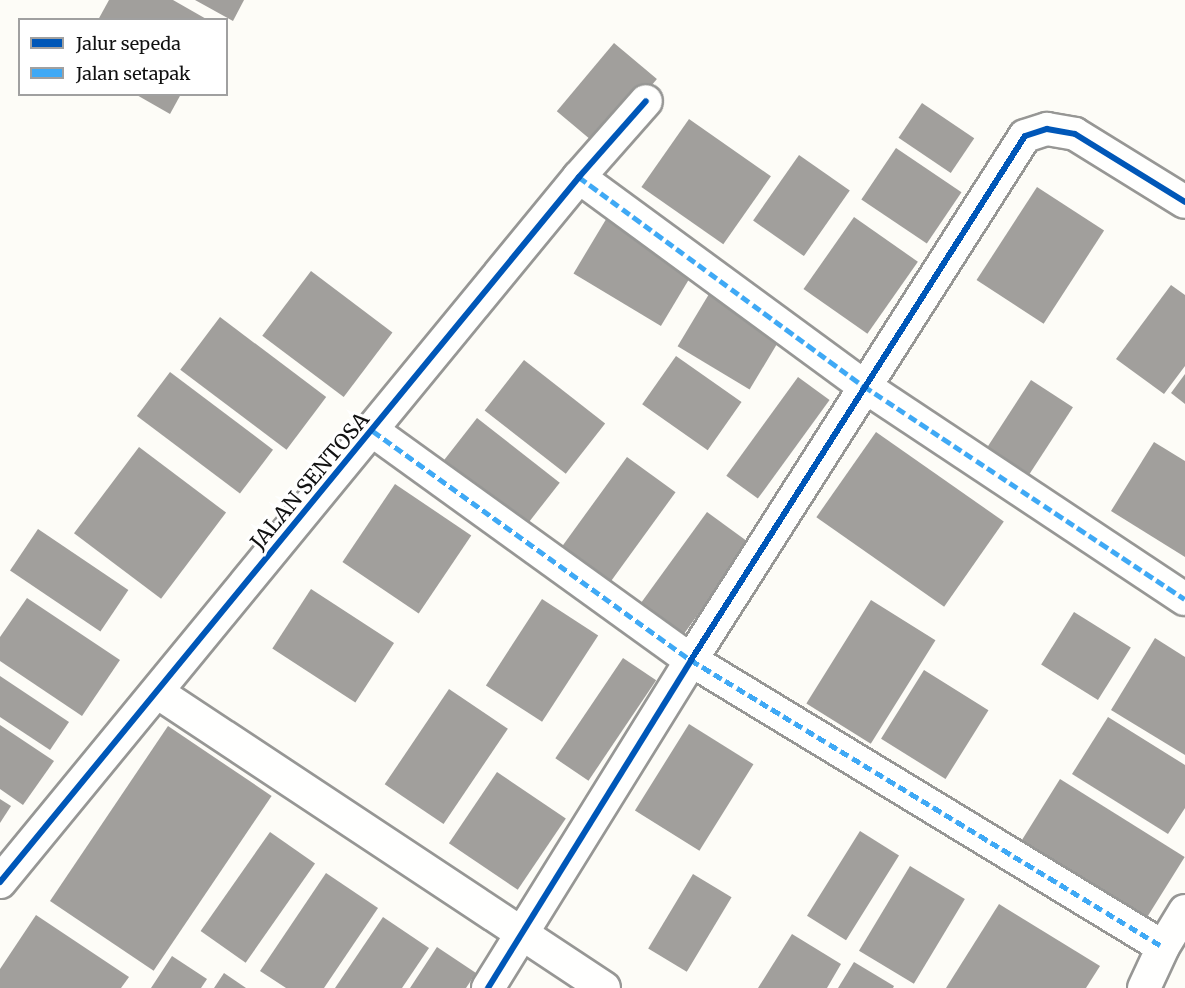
<!DOCTYPE html>
<style>
body{margin:0}
#map{position:relative;width:1185px;height:988px;overflow:hidden;background:#fdfcf7;font-family:Merriweather,serif}
div>[style]{position:absolute}
.building>*{inset:0;background:#a19f9c;transform-origin:0 0}
.roads{filter:drop-shadow(2px 0 #979795) drop-shadow(-2px 0 #979795) drop-shadow(0 2px #979795) drop-shadow(0 -2px #979795)}
.minor>*{height:32px;margin:-16px;padding:0 16px;transform-origin:16px;border-radius:16px;background:#fffffe}
.quiet>*{height:4.5px;margin-top:-2.25px;transform-origin:0;background:repeating-linear-gradient(90deg,#3fa9f5 0 9px,transparent 0 13.5px)}
.cycleway>*{height:6px;margin:-3px;padding:0 3px;transform-origin:3px;border-radius:3px;background:#0057b8}
span{translate:-50% -50%;white-space:nowrap;text-align:center;line-height:1.15;-webkit-text-stroke:6px #fff;paint-order:stroke}
.street-label{font-size:21px;color:#111}
.legend{position:absolute;left:18px;top:18px;width:210px;height:78px;box-sizing:border-box;background:#fff;border:2px solid #a0a0a0;margin:0;padding:8px 10px;list-style:none;font-size:18px;color:#111}
.legend li{display:flex;align-items:center;gap:12px;height:30px}
.legend b{width:30px;border:2px solid #a0a0a0}
</style>
<div id="map">
<div class="building">
<div style="clip-path:polygon(109px 0,173px 0,208px 20px,98px 20px)"></div>
<div style="clip-path:polygon(195px 0,244px 0,233px 21px)"></div>
<div style="left:614px;top:43px;width:56px;height:89px;rotate:40deg"></div>
<div style="clip-path:polygon(135px 94px,181px 94px,170px 114px)"></div>
<div style="left:922px;top:103px;width:63px;height:42px;rotate:34deg"></div>
<div style="left:689px;top:119px;width:100px;height:83px;rotate:35deg"></div>
<div style="left:896px;top:148px;width:79px;height:62px;rotate:34deg"></div>
<div style="left:799px;top:155px;width:62px;height:80px;rotate:35deg"></div>
<div style="left:1037px;top:187px;width:80px;height:111px;rotate:33deg"></div>
<div style="left:608px;top:216px;width:102px;height:67px;rotate:31deg"></div>
<div style="left:854px;top:217px;width:78px;height:88px;rotate:35deg"></div>
<div style="left:311px;top:271px;width:102px;height:81px;rotate:37deg"></div>
<div style="clip-path:polygon(1171px 285px,1185px 295px,1185px 366px,1164px 394px,1116px 359px)"></div>
<div style="left:709px;top:294px;width:84px;height:61px;rotate:31deg"></div>
<div style="left:220px;top:317px;width:133px;height:66px;rotate:37deg"></div>
<div style="left:676px;top:356px;width:80px;height:59px;rotate:35deg"></div>
<div style="left:524px;top:360px;width:103px;height:64px;rotate:38deg"></div>
<div style="left:170px;top:372px;width:129px;height:55px;rotate:37deg"></div>
<div style="clip-path:polygon(1185px 374px,1185px 404px,1171px 393px)"></div>
<div style="left:798px;top:377px;width:39px;height:122px;rotate:36deg"></div>
<div style="left:1031px;top:380px;width:50px;height:80px;rotate:33deg"></div>
<div style="left:477px;top:418px;width:105px;height:60px;rotate:38deg"></div>
<div style="left:876px;top:432px;width:156px;height:104px;rotate:35deg"></div>
<div style="clip-path:polygon(1154px 442px,1185px 461px,1185px 557px,1111px 511px)"></div>
<div style="left:139px;top:447px;width:109px;height:108px;rotate:37deg"></div>
<div style="left:627px;top:457px;width:60px;height:113px;rotate:36deg"></div>
<div style="left:395px;top:484px;width:92px;height:94px;rotate:34deg"></div>
<div style="left:707px;top:512px;width:53px;height:113px;rotate:36deg"></div>
<div style="left:38px;top:529px;width:109px;height:50px;rotate:34deg"></div>
<div style="left:311px;top:589px;width:99px;height:71px;rotate:33deg"></div>
<div style="clip-path:polygon(27px 598px,120px 660px,82px 716px,0 661px,0 637px)"></div>
<div style="left:542px;top:599px;width:67px;height:103px;rotate:33deg"></div>
<div style="left:871px;top:600px;width:76px;height:122px;rotate:32deg"></div>
<div style="left:1074px;top:612px;width:67px;height:62px;rotate:32deg"></div>
<div style="clip-path:polygon(1155px 638px,1185px 657px,1185px 755px,1111px 710px)"></div>
<div style="left:623px;top:658px;width:40px;height:121px;rotate:34deg"></div>
<div style="left:924px;top:670px;width:76px;height:81px;rotate:32deg"></div>
<div style="clip-path:polygon(0 676px,69px 722px,50px 750px,0 717px)"></div>
<div style="left:449px;top:689px;width:71px;height:115px;rotate:34deg"></div>
<div style="clip-path:polygon(1108px 717px,1185px 765px,1185px 808px,1168px 834px,1072px 774px)"></div>
<div style="left:689px;top:724px;width:76px;height:102px;rotate:32deg"></div>
<div style="clip-path:polygon(0 725px,54px 761px,23px 805px,0 789px)"></div>
<div style="left:168px;top:726px;width:125px;height:211px;rotate:34deg"></div>
<div style="left:497px;top:772px;width:83px;height:86px;rotate:34deg"></div>
<div style="left:1060px;top:779px;width:147px;height:84px;rotate:32deg"></div>
<div style="clip-path:polygon(0 799px,11px 806px,0 823px)"></div>
<div style="left:860px;top:831px;width:46px;height:100px;rotate:32deg"></div>
<div style="left:270px;top:832px;width:55px;height:121px;rotate:35deg"></div>
<div style="left:910px;top:866px;width:64px;height:99px;rotate:31deg"></div>
<div style="clip-path:polygon(326px 873px,378px 908px,324px 988px,286px 988px,260px 971px)"></div>
<div style="left:693px;top:874px;width:45px;height:87px;rotate:31deg"></div>
<div style="clip-path:polygon(999px 904px,1100px 966px,1086px 988px,946px 988px)"></div>
<div style="clip-path:polygon(36px 915px,129px 977px,121px 988px,0 988px,0 969px)"></div>
<div style="clip-path:polygon(383px 917px,429px 948px,402px 988px,335px 988px)"></div>
<div style="clip-path:polygon(792px 934px,841px 964px,827px 988px,758px 988px)"></div>
<div style="clip-path:polygon(437px 947px,476px 973px,466px 988px,410px 988px)"></div>
<div style="clip-path:polygon(172px 956px,207px 979px,201px 988px,151px 988px)"></div>
<div style="clip-path:polygon(854px 962px,894px 986px,893px 988px,838px 988px)"></div>
<div style="clip-path:polygon(224px 973px,246px 988px,214px 988px)"></div>
</div>
<div class="roads">
<div class="minor">
<div style="left:579px;top:177px;width:353px;rotate:36.3deg"></div>
<div style="left:864px;top:386px;width:385px;rotate:33.6deg"></div>
<div style="left:373px;top:431px;width:392px;rotate:35.8deg"></div>
<div style="left:691px;top:660px;width:552px;rotate:31.3deg"></div>
<div style="left:157px;top:692px;width:536px;rotate:33.51deg"></div>
<div style="left:0;top:882px;width:912px;rotate:-50.6deg"></div>
<div style="left:579px;top:177px;width:101px;rotate:-48.6deg"></div>
<div style="left:488px;top:988px;width:386px;rotate:-58.2deg"></div>
<div style="left:691px;top:660px;width:621px;rotate:-57.49deg"></div>
<div style="left:1025px;top:136px;width:23px;rotate:-18deg"></div>
<div style="left:1047px;top:129px;width:28px;rotate:10deg"></div>
<div style="left:1075px;top:134px;width:129px;rotate:31.7deg"></div>
<div style="left:1144px;top:988px;width:45px;rotate:-65.1deg"></div>
<div style="left:1163px;top:947px;width:42px;rotate:-58.6deg"></div>
</div>
</div>
<div class="quiet">
<div style="left:579px;top:177px;width:353px;rotate:36.3deg"></div>
<div style="left:864px;top:386px;width:385px;rotate:33.6deg"></div>
<div style="left:373px;top:431px;width:392px;rotate:35.8deg"></div>
<div style="left:691px;top:660px;width:552px;rotate:31.3deg"></div>
</div>
<div class="cycleway">
<div style="left:0;top:882px;width:912px;rotate:-50.6deg"></div>
<div style="left:579px;top:177px;width:101px;rotate:-48.6deg"></div>
<div style="left:488px;top:988px;width:386px;rotate:-58.2deg"></div>
<div style="left:691px;top:660px;width:621px;rotate:-57.49deg"></div>
<div style="left:1025px;top:136px;width:23px;rotate:-18deg"></div>
<div style="left:1047px;top:129px;width:28px;rotate:10deg"></div>
<div style="left:1075px;top:134px;width:129px;rotate:31.7deg"></div>
</div>
<div class="street-label">
<span style="left:310px;top:481px;rotate:-50deg">JALAN SENTOSA</span>
</div>
<ul class="legend">
<li><b style="height:8px;background:#0057b8"></b>Jalur sepeda</li>
<li><b style="height:8px;background:#3fa9f5"></b>Jalan setapak</li>
</ul>
</div>
